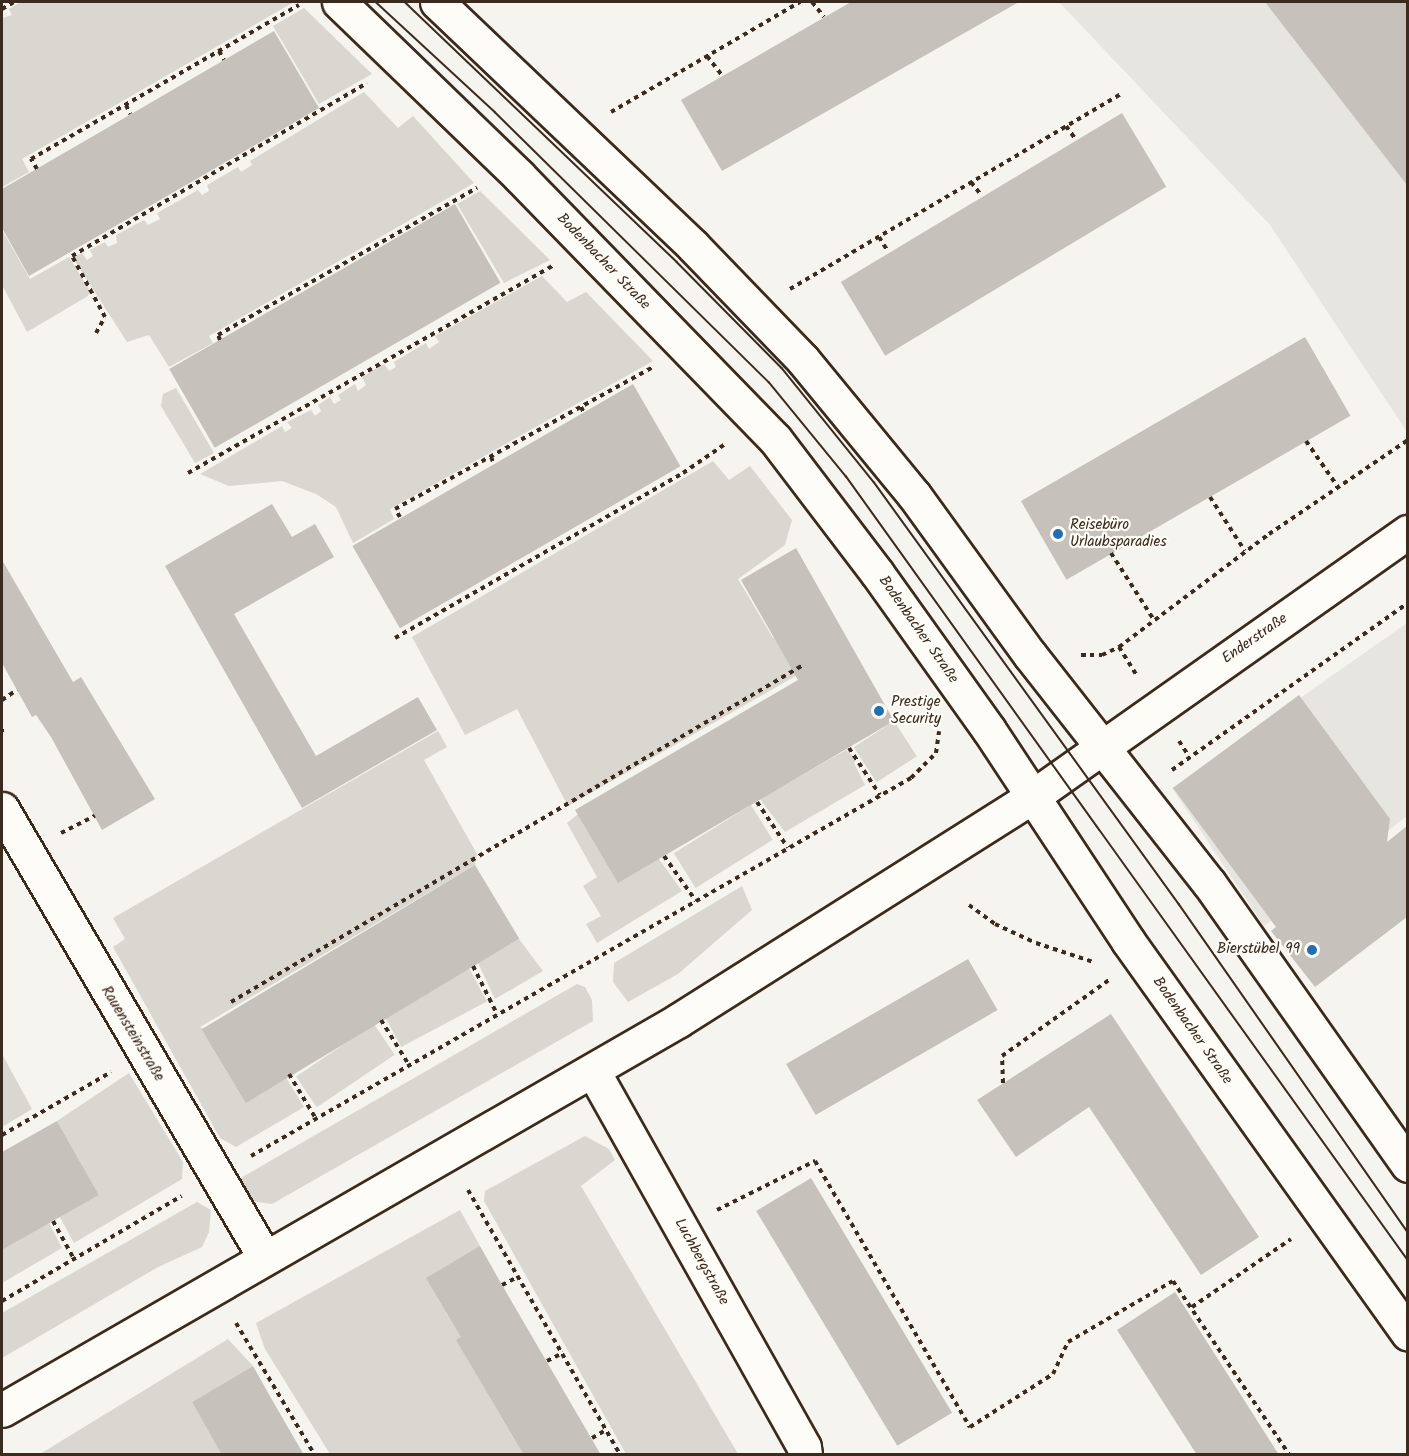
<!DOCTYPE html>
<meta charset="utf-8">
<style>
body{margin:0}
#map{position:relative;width:1409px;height:1456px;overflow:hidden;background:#f5f4ee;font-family:Kalam,sans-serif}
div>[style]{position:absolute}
.built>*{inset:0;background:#e7e5df}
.green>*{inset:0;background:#dad6d0;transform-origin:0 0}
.building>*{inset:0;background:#c7c1bb;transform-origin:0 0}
.path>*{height:4px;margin-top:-2px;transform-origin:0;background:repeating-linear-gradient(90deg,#3b2a1e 0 4.5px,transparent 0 9px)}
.roads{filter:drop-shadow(2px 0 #3b2a1e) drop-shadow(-2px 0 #3b2a1e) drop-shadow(0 2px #3b2a1e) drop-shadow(0 -2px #3b2a1e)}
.street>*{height:33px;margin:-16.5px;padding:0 16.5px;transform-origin:16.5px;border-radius:16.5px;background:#fdfcf7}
.secondary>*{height:33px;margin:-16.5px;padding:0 16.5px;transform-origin:16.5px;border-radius:16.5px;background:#fdfcf7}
.tram>*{height:1.5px;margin:-0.75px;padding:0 0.75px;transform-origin:0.75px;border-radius:0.75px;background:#3b2a1e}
.dots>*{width:16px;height:16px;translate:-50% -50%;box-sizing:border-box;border:3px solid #fdfcf7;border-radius:50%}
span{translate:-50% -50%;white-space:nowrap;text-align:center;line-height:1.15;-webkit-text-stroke:4.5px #fdfcf7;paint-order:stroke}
.street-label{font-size:15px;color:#3b2a1e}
.poi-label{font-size:15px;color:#3b2a1e}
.left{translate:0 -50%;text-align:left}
.right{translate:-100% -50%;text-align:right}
.frame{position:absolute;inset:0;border:3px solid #3b2a1e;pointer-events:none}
</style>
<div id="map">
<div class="built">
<div style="clip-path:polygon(1059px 2px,1407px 2px,1407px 432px,1270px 225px)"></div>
<div style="clip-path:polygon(1407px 623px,1407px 816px,1264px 926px,1172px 788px)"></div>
</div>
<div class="green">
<div style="clip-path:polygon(21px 2px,294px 2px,22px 159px,29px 172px,2px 187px,2px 18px,12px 15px,9px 9px)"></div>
<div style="clip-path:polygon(304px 8px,372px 74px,319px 104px,273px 26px)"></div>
<div style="clip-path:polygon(364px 92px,398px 128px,413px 116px,474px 183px,209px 336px,213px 343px,169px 367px,149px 335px,127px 342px,73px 258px,82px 253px,87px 260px,93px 256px,90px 250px,105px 242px,108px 247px,117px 243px,116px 235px,144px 220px,148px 225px,160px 219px,157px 213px,198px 190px,202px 195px,209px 191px,207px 185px,238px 167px,241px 172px,252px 165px,250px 161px)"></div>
<div style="clip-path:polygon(480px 191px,550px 260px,504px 283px,457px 204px)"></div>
<div style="clip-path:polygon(2px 230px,30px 279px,69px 257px,90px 291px,88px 296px,27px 332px,2px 285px)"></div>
<div style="clip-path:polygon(542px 276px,567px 302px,586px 292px,653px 361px,390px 509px,394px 519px,353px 543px,336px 507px,316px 494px,282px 481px,229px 486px,200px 474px,282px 426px,285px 432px,292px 428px,287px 422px,311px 410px,315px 416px,321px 411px,318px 405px,330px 397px,334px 404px,341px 400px,338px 395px,355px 384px,358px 391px,366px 385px,362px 377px,384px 364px,389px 371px,396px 367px,394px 362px,426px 343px,429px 349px,439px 342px,435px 336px)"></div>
<div style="clip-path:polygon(176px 388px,214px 453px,195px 463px,161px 406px,163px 394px)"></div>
<div style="clip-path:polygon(713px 461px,729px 480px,750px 466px,792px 520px,785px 545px,738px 579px,773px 638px,798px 624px,820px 662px,568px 806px,517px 709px,465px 735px,412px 637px)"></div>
<div style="left:894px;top:721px;width:42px;height:48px;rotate:57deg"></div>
<div style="clip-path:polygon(438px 731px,447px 747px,424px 760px,477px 854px,475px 865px,200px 1027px,285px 1076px,304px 1107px,236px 1147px,220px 1138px,113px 947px,125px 939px,113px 918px)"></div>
<div style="clip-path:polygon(846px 750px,856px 759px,854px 763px,865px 785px,785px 832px,760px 799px)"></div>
<div style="left:751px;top:805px;width:41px;height:91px;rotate:58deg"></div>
<div style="clip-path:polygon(578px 814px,659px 859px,682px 891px,597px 943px,586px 924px,601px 916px,583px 886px,597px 877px,567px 823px)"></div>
<div style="clip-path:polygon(742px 886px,752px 910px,678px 974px,628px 1002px,613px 982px,614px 963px)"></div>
<div style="clip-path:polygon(519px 939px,543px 971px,495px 999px,478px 963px)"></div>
<div style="left:469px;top:968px;width:38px;height:97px;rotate:62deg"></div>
<div style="clip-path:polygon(577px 984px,585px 987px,592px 1000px,593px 1021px,272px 1204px,250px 1201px,232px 1183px)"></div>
<div style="left:374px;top:1024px;width:37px;height:94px;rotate:56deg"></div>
<div style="clip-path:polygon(2px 1054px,32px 1109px,2px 1127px)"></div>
<div style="clip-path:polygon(129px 1073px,183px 1162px,182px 1179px,74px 1243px,60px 1217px,99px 1195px,57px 1121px)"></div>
<div style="clip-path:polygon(585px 1136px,609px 1149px,615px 1160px,581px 1186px,738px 1454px,626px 1454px,484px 1201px,485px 1191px)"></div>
<div style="clip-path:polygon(197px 1202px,211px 1210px,209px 1232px,202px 1247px,158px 1267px,2px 1358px,2px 1313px)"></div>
<div style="clip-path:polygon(460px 1210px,480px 1246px,461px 1337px,528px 1454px,330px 1454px,265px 1349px,256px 1323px)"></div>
<div style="clip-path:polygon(49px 1223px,62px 1248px,2px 1283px,2px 1250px)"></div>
<div style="clip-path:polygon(228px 1339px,253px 1366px,192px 1402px,222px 1454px,40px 1454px)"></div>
</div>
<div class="building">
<div style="clip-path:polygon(851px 2px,1019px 2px,722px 171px,681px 100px)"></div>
<div style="clip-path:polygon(1265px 2px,1407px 2px,1407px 185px)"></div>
<div style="clip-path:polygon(274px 31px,319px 108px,29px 276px,2px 228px,2px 189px)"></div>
<div style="left:1122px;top:113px;width:86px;height:328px;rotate:59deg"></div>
<div style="left:455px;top:204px;width:91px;height:330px;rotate:60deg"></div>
<div style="left:1305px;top:337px;width:91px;height:328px;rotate:60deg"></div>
<div style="left:633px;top:384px;width:95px;height:324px;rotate:60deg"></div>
<div style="clip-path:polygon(272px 504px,292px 537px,315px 524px,334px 557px,234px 614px,316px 756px,418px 697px,437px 730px,302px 808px,165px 566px)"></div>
<div style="clip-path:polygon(796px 548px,894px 721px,618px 883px,575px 810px,798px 680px,741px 580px)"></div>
<div style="clip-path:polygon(2px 560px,73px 682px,81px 677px,155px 799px,102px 830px,51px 737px,36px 715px,32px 717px,2px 663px)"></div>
<div style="clip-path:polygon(1299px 695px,1390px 819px,1387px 842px,1407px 826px,1407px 917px,1315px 987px,1271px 931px,1276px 927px,1173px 788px)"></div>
<div style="left:475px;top:865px;width:86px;height:319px;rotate:59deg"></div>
<div style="left:968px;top:959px;width:59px;height:210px;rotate:60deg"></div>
<div style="clip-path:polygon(1111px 1014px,1259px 1237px,1201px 1275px,1089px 1107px,1016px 1157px,977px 1100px)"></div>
<div style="clip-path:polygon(57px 1121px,99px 1195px,2px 1250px,2px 1152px)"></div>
<div style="left:811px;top:1178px;width:274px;height:64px;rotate:59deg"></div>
<div style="clip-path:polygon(480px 1246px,502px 1285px,601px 1455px,524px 1455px,456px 1340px,461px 1337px,426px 1278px)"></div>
<div style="clip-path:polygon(1175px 1292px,1239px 1392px,1279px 1455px,1197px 1455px,1117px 1330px)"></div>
<div style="clip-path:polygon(253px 1366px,275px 1405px,304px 1455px,222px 1455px,192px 1402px)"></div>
</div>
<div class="path">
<div style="left:812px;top:2px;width:19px;rotate:51deg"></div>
<div style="left:2px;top:9px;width:14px;rotate:-30deg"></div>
<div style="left:219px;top:51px;width:10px;rotate:61deg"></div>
<div style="left:707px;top:56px;width:24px;rotate:52deg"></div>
<div style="left:126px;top:105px;width:10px;rotate:66deg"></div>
<div style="left:611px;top:112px;width:219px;rotate:-30.2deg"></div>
<div style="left:1066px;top:126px;width:17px;rotate:54deg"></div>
<div style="left:37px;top:169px;width:12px;rotate:-121deg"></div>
<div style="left:31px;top:159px;width:309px;rotate:-29.9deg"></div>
<div style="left:971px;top:182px;width:16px;rotate:52deg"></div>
<div style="left:879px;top:237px;width:15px;rotate:58deg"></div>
<div style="left:790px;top:289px;width:386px;rotate:-30.5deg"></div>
<div style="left:96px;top:333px;width:18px;rotate:-61deg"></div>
<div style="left:105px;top:317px;width:69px;rotate:-118.4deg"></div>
<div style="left:72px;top:256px;width:342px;rotate:-30.4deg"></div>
<div style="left:220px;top:340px;width:5px;rotate:-112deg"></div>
<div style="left:218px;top:335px;width:298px;rotate:-29.6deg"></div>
<div style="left:581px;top:407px;width:7px;rotate:63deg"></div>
<div style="left:1306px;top:441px;width:56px;rotate:55.2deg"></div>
<div style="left:491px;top:457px;width:8px;rotate:67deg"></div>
<div style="left:188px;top:473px;width:419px;rotate:-29.6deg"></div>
<div style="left:1210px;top:497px;width:64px;rotate:57.1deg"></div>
<div style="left:400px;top:517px;width:9px;rotate:-122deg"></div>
<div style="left:395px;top:509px;width:293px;rotate:-28.8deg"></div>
<div style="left:1111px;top:553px;width:80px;rotate:57.3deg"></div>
<div style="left:395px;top:638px;width:332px;rotate:-29.8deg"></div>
<div style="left:683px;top:473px;width:51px;rotate:-34.6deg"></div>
<div style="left:1119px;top:647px;width:32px;rotate:58deg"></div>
<div style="left:1081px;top:655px;width:21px"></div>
<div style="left:1102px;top:655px;width:19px;rotate:-25deg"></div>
<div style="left:1119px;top:647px;width:188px;rotate:-37deg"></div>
<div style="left:1269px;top:534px;width:168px;rotate:-34.1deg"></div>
<div style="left:2px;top:700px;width:18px;rotate:-34deg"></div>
<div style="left:2px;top:729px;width:3px;rotate:90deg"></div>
<div style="left:1179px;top:741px;width:17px;rotate:57deg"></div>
<div style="left:849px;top:748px;width:56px;rotate:56.6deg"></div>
<div style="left:1172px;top:770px;width:289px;rotate:-35.3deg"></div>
<div style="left:757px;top:802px;width:55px;rotate:56deg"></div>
<div style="left:61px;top:833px;width:38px;rotate:-27deg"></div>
<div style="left:664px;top:856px;width:55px;rotate:54.6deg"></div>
<div style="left:969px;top:905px;width:32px;rotate:36deg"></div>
<div style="left:995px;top:924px;width:45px;rotate:24.9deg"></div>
<div style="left:1036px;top:943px;width:60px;rotate:18.4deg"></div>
<div style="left:473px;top:966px;width:54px;rotate:63.4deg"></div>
<div style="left:231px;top:1002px;width:664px;rotate:-30.5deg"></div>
<div style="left:381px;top:1020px;width:53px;rotate:58.1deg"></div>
<div style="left:289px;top:1074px;width:52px;rotate:59deg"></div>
<div style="left:1003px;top:1083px;width:27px;rotate:-92deg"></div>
<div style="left:1002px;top:1056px;width:131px;rotate:-35.4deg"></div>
<div style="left:2px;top:1135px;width:126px;rotate:-30deg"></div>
<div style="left:251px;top:1156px;width:761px;rotate:-29.8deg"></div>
<div style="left:911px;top:778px;width:35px;rotate:-45deg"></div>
<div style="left:936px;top:753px;width:22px;rotate:-82deg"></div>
<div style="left:468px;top:1190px;width:305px;rotate:60.1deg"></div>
<div style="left:717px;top:1210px;width:110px;rotate:-26.6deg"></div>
<div style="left:815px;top:1161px;width:308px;rotate:59.8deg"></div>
<div style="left:970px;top:1427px;width:98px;rotate:-32.6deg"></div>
<div style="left:1053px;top:1374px;width:35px;rotate:-65deg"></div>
<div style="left:1068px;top:1342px;width:121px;rotate:-30.2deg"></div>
<div style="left:1173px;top:1281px;width:208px;rotate:56.2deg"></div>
<div style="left:53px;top:1221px;width:43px;rotate:61.1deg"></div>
<div style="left:502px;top:1285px;width:18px;rotate:-27deg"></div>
<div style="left:2px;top:1301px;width:208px;rotate:-30.3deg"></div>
<div style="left:1192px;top:1307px;width:120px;rotate:-34.5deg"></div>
<div style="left:236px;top:1323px;width:152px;rotate:59.2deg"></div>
<div style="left:547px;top:1361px;width:18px;rotate:-27deg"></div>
<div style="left:592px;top:1438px;width:16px;rotate:-30deg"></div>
</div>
<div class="roads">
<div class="street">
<div style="left:2px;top:809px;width:520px;rotate:59.64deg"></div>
<div style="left:593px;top:1071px;width:431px;rotate:60.7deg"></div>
<div style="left:804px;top:1447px;width:7px;rotate:82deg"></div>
</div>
<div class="secondary">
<div style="left:339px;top:2px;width:250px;rotate:44deg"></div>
<div style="left:519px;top:176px;width:367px;rotate:45.8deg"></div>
<div style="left:775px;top:439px;width:168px;rotate:52.7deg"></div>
<div style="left:877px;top:573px;width:193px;rotate:54.5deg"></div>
<div style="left:989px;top:730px;width:253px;rotate:56.6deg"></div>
<div style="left:1128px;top:941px;width:482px;rotate:54.5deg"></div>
<div style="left:437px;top:2px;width:354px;rotate:43.6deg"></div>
<div style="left:693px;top:246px;width:158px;rotate:46deg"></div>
<div style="left:803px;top:360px;width:175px;rotate:50.6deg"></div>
<div style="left:914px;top:495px;width:198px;rotate:54.1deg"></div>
<div style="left:1030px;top:655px;width:290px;rotate:51.9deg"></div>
<div style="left:1209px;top:883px;width:345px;rotate:54.8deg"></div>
<div style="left:2px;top:1410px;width:781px;rotate:-29.94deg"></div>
<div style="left:679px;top:1020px;width:418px;rotate:-32.3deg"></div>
<div style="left:1032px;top:797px;width:460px;rotate:-35.2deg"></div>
</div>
</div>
<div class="tram">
<div style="left:376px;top:2px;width:162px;rotate:42.7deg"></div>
<div style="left:495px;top:112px;width:385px;rotate:44.6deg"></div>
<div style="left:769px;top:382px;width:122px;rotate:50.7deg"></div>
<div style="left:846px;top:476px;width:965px;rotate:54.37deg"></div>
<div style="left:405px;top:2px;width:376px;rotate:43.7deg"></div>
<div style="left:677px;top:262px;width:149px;rotate:45.3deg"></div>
<div style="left:782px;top:368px;width:146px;rotate:51.1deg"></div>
<div style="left:874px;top:482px;width:521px;rotate:54.14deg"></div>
<div style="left:1179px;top:904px;width:400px;rotate:55.1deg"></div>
</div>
<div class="dots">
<div style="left:1058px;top:534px;background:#1f6fb2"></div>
<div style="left:879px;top:711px;background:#1f6fb2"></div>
<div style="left:1312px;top:950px;background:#1f6fb2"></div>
</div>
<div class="street-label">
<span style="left:603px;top:262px;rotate:46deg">Bodenbacher Straße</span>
<span style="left:918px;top:630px;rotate:55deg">Bodenbacher Straße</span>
<span style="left:1255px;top:639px;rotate:-35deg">Enderstraße</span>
<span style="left:1192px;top:1031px;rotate:55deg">Bodenbacher Straße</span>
<span style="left:132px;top:1034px;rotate:59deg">Rauensteinstraße</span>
<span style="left:701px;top:1262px;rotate:61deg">Luchbergstraße</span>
</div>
<div class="poi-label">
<span class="left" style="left:1070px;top:534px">Reisebüro<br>Urlaubsparadies</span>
<span class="left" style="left:891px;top:711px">Prestige<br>Security</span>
<span class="right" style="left:1300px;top:950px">Bierstübel 99</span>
</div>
<div class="frame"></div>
</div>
